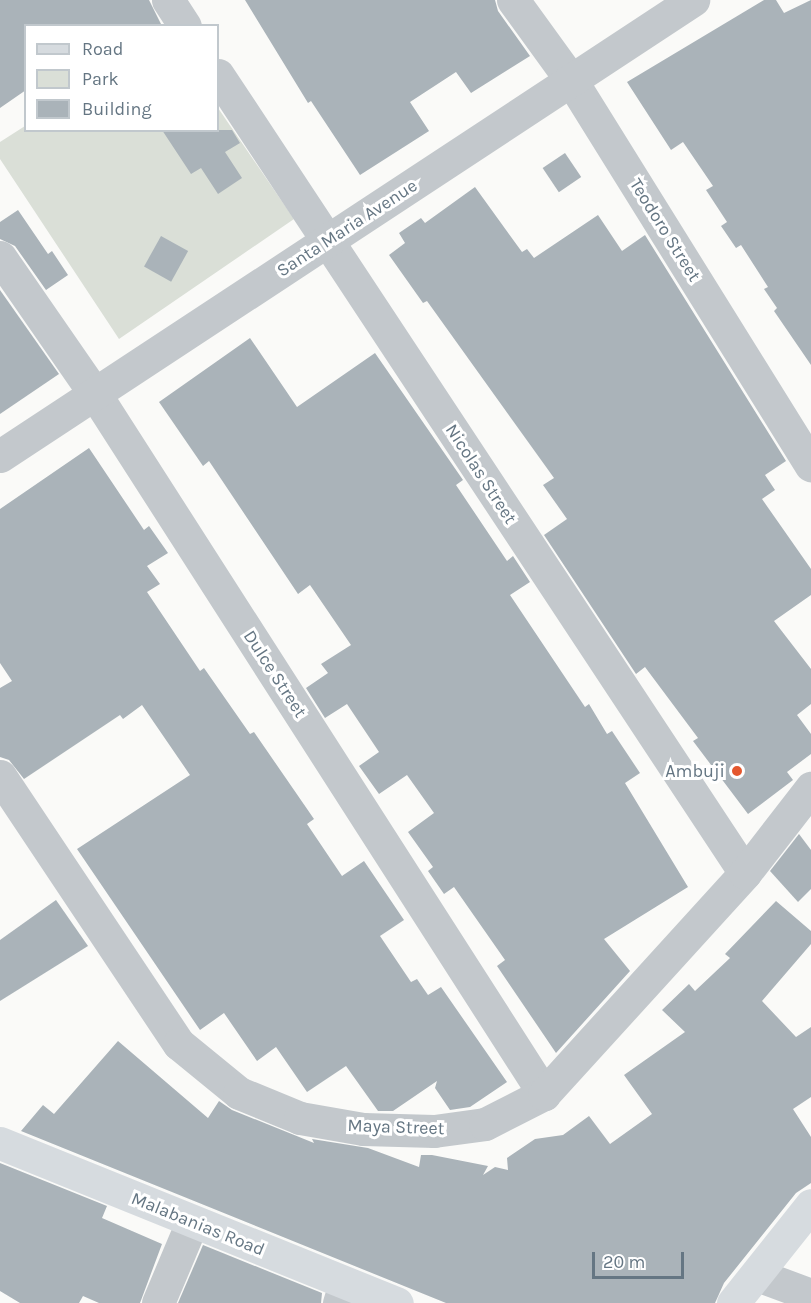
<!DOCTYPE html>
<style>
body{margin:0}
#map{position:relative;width:811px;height:1303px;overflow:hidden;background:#fafaf8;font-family:Karla,sans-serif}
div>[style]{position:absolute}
.green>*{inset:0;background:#dadfd7}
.building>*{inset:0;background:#aab3b9;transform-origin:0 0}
.minor>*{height:33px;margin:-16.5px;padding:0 16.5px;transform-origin:16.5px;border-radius:16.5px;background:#c3c8cc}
.secondary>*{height:33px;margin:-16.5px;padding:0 16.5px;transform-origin:16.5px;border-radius:16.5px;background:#d6dbdf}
.dots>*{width:16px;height:16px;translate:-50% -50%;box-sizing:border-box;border:3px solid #fff;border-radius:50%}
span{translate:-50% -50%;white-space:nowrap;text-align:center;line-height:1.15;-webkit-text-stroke:6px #fff;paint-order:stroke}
.street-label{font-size:18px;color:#657683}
.poi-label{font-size:18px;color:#657683}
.right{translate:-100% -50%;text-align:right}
.legend{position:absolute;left:24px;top:24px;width:195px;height:108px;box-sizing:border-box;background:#fff;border:2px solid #c1c8cd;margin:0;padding:8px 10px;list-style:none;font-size:18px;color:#657683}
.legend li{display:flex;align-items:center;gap:12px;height:30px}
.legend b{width:30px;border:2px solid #c1c8cd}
.scale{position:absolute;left:592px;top:1252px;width:92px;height:27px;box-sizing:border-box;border:3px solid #657683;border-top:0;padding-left:8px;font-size:18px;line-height:21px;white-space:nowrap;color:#657683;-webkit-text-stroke:4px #fff;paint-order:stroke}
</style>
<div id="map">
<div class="green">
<div style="clip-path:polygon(218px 108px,294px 219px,119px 339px,0 159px,0 142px,25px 126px,26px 130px,218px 130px)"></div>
</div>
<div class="building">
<div style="clip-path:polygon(0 0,149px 0,162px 26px,26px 26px,26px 90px,0 108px)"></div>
<div style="clip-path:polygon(245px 0,495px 0,498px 11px,530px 56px,471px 93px,456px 72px,410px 102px,429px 131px,360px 175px,311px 101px,308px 103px)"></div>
<div style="clip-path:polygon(764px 0,776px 0,784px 13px,811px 0,811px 365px,774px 311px,777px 308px,764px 289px,768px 287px,741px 245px,736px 248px,721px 226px,727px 222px,706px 190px,713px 186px,683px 142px,671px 150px,627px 82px)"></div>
<div style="clip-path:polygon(162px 130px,232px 130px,240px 143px,225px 152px,242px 178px,218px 194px,201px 168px,191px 174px)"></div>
<div style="left:565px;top:153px;width:29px;height:27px;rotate:56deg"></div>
<div style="clip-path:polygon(475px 187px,522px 252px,527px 249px,534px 258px,598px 215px,622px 251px,645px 235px,786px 461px,765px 475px,775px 490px,762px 499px,811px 569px,811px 595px,774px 621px,811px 669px,811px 704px,797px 715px,811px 734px,811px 754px,787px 772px,793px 780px,748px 814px,693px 741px,698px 738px,645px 667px,636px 674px,544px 535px,567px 519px,543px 485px,554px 478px,427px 301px,423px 303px,389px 255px,405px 243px,399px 233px,421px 218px,425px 223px)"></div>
<div style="clip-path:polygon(18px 210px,48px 254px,52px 251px,68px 275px,46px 290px,15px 246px,0 239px,0 222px)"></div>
<div style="left:161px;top:236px;width:31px;height:35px;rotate:29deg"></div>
<div style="clip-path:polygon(0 290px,59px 374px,0 414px)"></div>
<div style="clip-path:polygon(250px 338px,297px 407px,375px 353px,463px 480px,456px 485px,507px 561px,513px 556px,530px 582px,510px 595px,585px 707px,589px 704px,607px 734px,612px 731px,640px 773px,625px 783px,688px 887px,604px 939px,630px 971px,556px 1053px,497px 966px,505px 960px,454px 887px,444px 894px,428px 871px,433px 867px,408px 832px,434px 813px,407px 775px,379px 794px,359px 766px,379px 752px,347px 704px,325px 718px,306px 688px,328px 673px,321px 664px,351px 645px,310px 585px,298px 594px,209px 461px,203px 466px,159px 402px)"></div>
<div style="clip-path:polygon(89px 448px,144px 530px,149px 526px,168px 553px,147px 566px,160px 584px,147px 592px,200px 671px,204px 668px,250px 734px,254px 732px,314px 819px,307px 824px,342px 876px,364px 861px,404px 920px,380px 936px,411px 982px,417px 979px,428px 995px,441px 987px,507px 1082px,470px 1107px,450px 1110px,435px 1088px,437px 1081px,393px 1111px,378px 1111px,346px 1066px,307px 1092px,276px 1047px,257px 1061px,224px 1013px,200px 1030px,77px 849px,190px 775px,142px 705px,123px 719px,120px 715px,24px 779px,9px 760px,0 757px,0 688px,12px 681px,0 663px,0 509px)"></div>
<div style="clip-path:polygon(799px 834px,811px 850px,811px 889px,798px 902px,770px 871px)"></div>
<div style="clip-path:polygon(56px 900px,88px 946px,0 1001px,0 940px)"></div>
<div style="clip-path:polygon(776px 901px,811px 931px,811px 944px,762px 1001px,796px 1037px,811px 1027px,811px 1097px,793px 1109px,811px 1137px,811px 1183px,796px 1193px,724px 1283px,715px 1303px,446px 1303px,21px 1131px,43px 1105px,54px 1114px,118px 1041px,208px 1118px,219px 1101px,232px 1110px,314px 1143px,312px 1139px,368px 1148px,419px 1167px,421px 1155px,432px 1155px,488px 1166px,483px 1175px,495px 1167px,508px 1170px,507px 1158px,535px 1139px,563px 1135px,589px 1116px,610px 1144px,652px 1114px,624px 1075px,685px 1032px,662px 1010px,689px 984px,695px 991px,730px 958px,725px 954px)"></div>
<div style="clip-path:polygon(0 1163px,107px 1206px,102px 1218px,162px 1244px,140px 1303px,99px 1303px,83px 1296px,79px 1303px,20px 1303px,0 1291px)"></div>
<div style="clip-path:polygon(203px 1245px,322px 1293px,321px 1303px,178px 1303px)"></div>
</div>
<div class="minor">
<div style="left:168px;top:0;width:31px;rotate:57deg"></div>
<div style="left:513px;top:0;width:99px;rotate:54.1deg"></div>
<div style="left:571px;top:80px;width:454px;rotate:58.1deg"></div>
<div style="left:218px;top:75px;width:956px;rotate:56.56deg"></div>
<div style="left:0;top:257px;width:167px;rotate:55.3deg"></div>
<div style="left:95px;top:394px;width:832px;rotate:57.32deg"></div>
<div style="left:0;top:456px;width:830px;rotate:-33.35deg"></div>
<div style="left:0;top:776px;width:322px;rotate:56.3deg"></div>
<div style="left:179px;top:1044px;width:77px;rotate:39.2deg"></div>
<div style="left:239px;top:1093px;width:66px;rotate:22.3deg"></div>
<div style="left:300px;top:1118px;width:64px;rotate:9.9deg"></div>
<div style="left:363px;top:1129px;width:71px;rotate:1.6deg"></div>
<div style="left:434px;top:1131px;width:51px;rotate:-7.8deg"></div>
<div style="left:485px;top:1124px;width:66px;rotate:-27deg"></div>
<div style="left:544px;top:1094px;width:299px;rotate:-47.7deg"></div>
<div style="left:745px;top:873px;width:108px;rotate:-52.2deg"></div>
<div style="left:757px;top:1275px;width:58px;rotate:20.3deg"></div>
<div style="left:158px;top:1303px;width:88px;rotate:-67.2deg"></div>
<div style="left:339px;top:1303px;width:21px;rotate:-73deg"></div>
</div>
<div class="secondary">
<div style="left:0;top:1143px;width:428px;rotate:22deg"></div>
<div style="left:733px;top:1303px;width:125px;rotate:-51.5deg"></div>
</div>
<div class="dots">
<div style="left:737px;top:771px;background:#e4572e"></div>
</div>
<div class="street-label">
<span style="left:347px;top:228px;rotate:-33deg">Santa Maria Avenue</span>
<span style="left:665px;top:230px;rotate:58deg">Teodoro Street</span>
<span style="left:481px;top:474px;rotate:57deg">Nicolas Street</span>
<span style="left:275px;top:674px;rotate:57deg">Dulce Street</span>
<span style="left:396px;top:1127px;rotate:2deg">Maya Street</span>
<span style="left:198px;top:1224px;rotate:22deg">Malabanias Road</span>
</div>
<div class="poi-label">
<span class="right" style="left:725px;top:771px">Ambuji</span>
</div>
<ul class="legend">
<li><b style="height:8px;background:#d6dbdf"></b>Road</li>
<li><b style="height:16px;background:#dadfd7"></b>Park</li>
<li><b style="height:16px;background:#aab3b9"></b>Building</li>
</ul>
<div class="scale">20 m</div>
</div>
